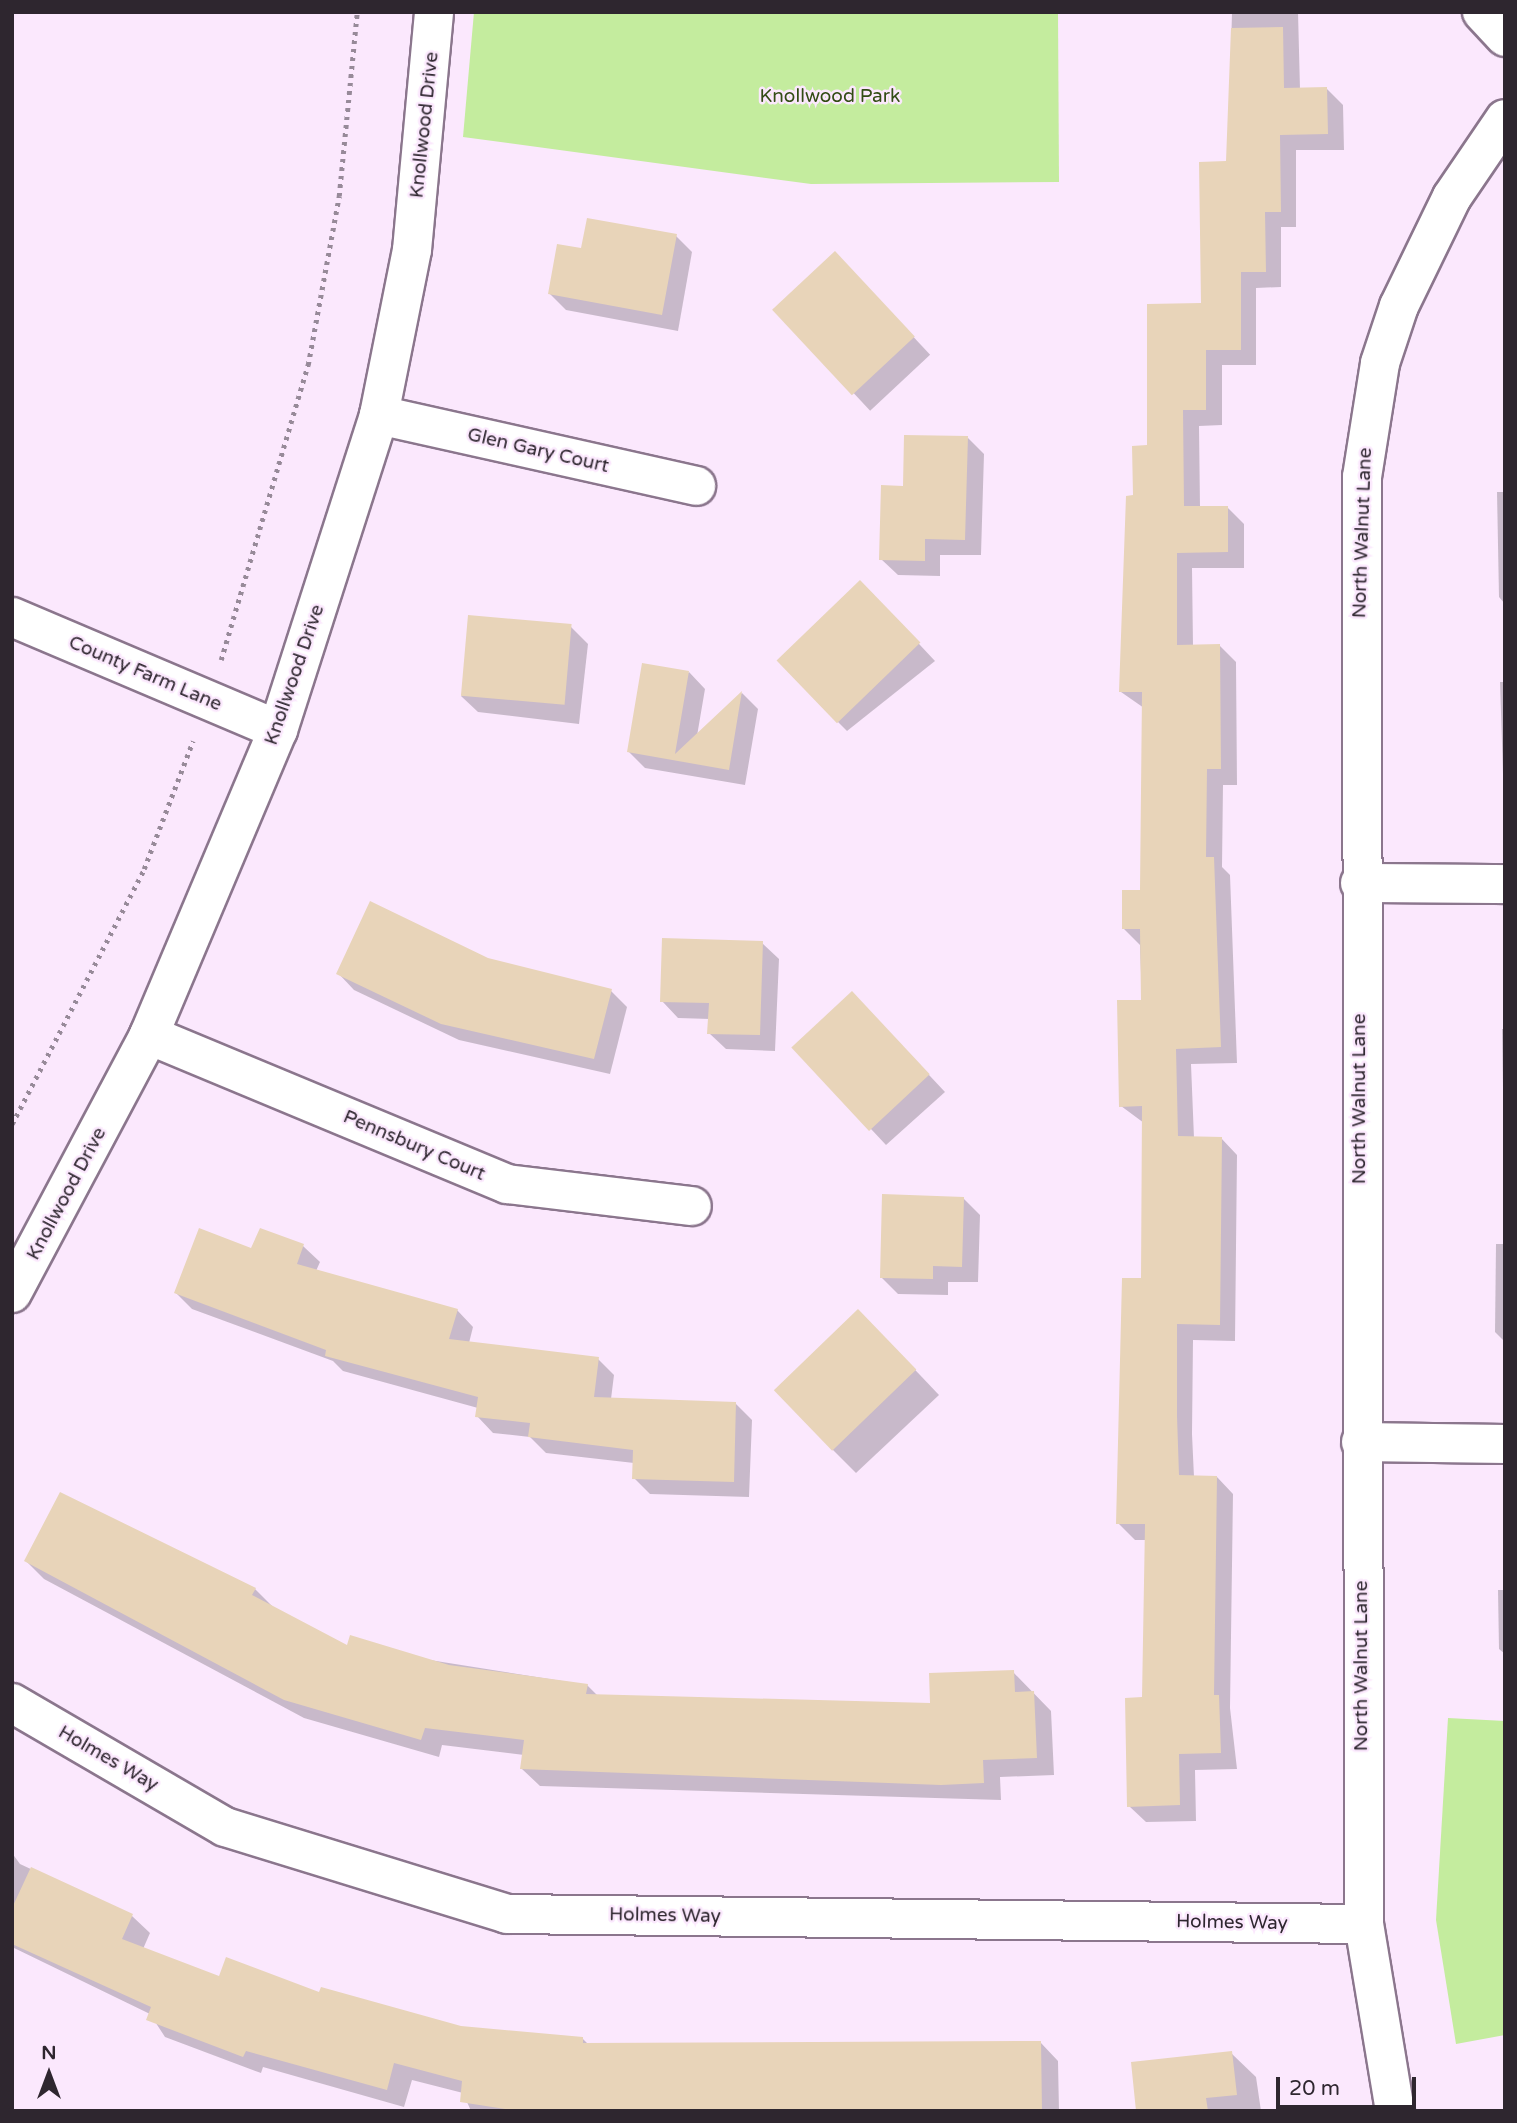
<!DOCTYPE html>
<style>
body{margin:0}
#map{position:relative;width:1517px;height:2123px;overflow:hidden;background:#fbe8fd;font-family:"Varela Round",sans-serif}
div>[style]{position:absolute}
.green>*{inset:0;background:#c4ec9e}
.shadow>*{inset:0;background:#0003;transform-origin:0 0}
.building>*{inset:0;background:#e8d4b9;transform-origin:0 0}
.path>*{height:4.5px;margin-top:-2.25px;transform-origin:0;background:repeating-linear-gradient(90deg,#978a99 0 3.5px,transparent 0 8.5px)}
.roads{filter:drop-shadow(2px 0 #8b768d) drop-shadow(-2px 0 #8b768d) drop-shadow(0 2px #8b768d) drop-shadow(0 -2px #8b768d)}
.minor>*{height:38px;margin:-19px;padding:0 19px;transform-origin:19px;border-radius:19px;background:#fff}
span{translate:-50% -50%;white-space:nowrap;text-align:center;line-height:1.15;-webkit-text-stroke:5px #fbe8fd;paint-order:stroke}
.park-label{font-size:19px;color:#324c14}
.street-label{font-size:19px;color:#2e262f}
.frame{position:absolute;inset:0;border:14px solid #2e262f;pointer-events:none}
.north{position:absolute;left:14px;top:2039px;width:70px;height:70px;-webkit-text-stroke:5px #fbe8fd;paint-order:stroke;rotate:0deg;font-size:19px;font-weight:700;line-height:28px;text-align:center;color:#2e262f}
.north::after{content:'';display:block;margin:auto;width:24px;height:32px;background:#2e262f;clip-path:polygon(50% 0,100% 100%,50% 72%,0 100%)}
.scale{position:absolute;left:1276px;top:2077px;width:140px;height:32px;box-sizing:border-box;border:4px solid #2e262f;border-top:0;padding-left:9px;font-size:21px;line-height:24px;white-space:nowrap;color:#2e262f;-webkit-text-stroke:5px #fbe8fd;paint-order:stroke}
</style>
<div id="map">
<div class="green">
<div style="clip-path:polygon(474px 12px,1058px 12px,1059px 182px,811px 184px,463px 137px)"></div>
<div style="clip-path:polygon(1448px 1718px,1505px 1721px,1505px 2035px,1456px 2044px,1436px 1920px)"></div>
</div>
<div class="shadow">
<div style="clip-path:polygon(1232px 12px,1298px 12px,1300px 89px,1327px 89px,1343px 105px,1344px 150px,1296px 150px,1296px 227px,1281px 227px,1281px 287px,1256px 288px,1256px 365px,1222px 365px,1222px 425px,1199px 426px,1200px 507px,1227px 507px,1244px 524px,1244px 568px,1192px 568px,1193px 646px,1220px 646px,1236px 662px,1237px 785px,1223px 785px,1222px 867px,1230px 875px,1237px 1063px,1191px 1064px,1194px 1138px,1221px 1138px,1237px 1155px,1235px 1341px,1193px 1340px,1192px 1434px,1194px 1477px,1217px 1477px,1233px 1494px,1230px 1708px,1237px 1769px,1195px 1770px,1196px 1821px,1146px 1822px,1129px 1806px,1143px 1699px,1147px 1540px,1135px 1540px,1118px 1523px,1143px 1280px,1144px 1123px,1121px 1106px,1142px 1001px,1140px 945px,1124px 929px,1142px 891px,1144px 708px,1121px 692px,1134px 497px,1203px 305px,1228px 163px)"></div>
<div style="clip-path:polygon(676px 236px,692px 252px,678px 331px,566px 310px,550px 294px,583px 250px)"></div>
<div style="left:851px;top:270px;width:116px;height:82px;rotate:47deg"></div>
<div style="clip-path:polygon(968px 438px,984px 454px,981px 555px,940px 555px,940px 576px,898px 575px,881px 559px,904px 488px)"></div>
<div style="clip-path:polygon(1497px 492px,1505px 492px,1505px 604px,1499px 597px)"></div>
<div style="clip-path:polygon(876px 598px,935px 661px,847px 731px,831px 715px)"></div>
<div style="clip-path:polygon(571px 627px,588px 644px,579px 724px,478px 712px,461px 696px)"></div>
<div style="clip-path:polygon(689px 672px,705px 689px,697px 736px,742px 693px,758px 709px,745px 785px,645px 768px,629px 752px)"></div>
<div style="clip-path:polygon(1500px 682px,1505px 682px,1505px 776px,1503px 774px)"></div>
<div style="clip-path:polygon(762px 943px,779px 959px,775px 1051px,726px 1049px,709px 1033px,710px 1019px,678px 1018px,662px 1001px)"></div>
<div style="clip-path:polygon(488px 960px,611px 991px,627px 1007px,610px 1074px,459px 1040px,354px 990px,338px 973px)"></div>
<div style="clip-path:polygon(868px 1010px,945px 1092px,886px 1145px,794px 1047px)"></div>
<div style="clip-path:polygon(1502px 1029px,1505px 1029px,1505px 1090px,1503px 1088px)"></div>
<div style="clip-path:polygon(963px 1198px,980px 1215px,978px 1282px,948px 1282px,948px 1295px,898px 1294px,882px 1278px)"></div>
<div style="clip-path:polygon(1496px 1244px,1505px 1244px,1505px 1342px,1495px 1332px)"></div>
<div style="clip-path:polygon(303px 1246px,320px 1262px,316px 1271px,457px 1310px,473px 1327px,469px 1343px,598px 1359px,614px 1375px,611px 1399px,735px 1403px,752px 1420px,749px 1497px,650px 1494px,634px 1478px,634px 1463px,546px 1453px,530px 1437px,493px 1433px,477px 1416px,478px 1408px,343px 1371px,333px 1361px,192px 1309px,176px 1293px,252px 1250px)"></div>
<div style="clip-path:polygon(882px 1335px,939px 1395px,856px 1473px,832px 1449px)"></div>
<div style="clip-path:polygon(26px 1561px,255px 1589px,273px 1607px,348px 1647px,587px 1685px,598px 1696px,932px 1705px,1013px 1672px,1051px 1711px,1054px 1775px,1000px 1777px,1001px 1800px,540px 1786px,522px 1769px,524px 1755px,442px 1745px,439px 1757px,304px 1718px,44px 1579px)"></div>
<div style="clip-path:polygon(1498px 1590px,1505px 1590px,1505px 1654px,1499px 1649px)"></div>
<div style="clip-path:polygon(12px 1853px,20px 1864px,132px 1916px,150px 1933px,143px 1949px,220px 1978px,461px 2028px,582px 2038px,589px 2045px,1041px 2043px,1058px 2061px,1059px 2111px,471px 2111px,463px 2093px,412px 2080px,404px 2107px,263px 2067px,261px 2073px,165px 2037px,150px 2014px,12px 1947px)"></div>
<div style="clip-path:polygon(1231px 2053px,1256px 2077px,1261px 2111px,1138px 2111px)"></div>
</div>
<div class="building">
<div style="clip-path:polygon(1283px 27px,1284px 88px,1327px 87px,1328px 134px,1280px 135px,1281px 212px,1265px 212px,1266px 272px,1241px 272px,1241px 350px,1206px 350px,1206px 410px,1183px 410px,1184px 506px,1228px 506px,1228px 552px,1177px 553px,1177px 645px,1220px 644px,1221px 769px,1207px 769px,1206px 857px,1214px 857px,1221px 1047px,1176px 1049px,1178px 1136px,1222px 1137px,1220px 1325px,1177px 1324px,1177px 1416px,1179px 1475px,1217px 1476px,1214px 1695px,1219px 1695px,1221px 1753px,1179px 1754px,1180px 1805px,1127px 1807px,1125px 1698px,1142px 1697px,1145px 1524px,1116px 1524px,1122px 1278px,1141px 1278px,1142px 1106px,1119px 1107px,1117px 1000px,1141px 1000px,1140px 929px,1122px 929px,1122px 890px,1140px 890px,1142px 692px,1119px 692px,1126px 496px,1133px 495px,1132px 446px,1147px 445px,1147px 304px,1201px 303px,1199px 162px,1226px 161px,1231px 28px)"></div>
<div style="clip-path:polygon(587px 218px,677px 234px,662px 315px,548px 294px,557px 244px,581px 248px)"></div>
<div style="left:835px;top:251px;width:117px;height:86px;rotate:47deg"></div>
<div style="clip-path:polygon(904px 435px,968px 436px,965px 540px,925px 539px,925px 561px,879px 560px,881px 485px,903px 486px)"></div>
<div style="left:860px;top:580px;width:87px;height:116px;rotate:46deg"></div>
<div style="left:468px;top:615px;width:104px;height:81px;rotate:5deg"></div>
<div style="clip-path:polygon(642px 663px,689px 671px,675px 754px,742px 691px,729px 770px,627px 752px)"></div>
<div style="clip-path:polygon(370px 901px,488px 958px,612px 989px,594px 1059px,441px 1024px,336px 974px)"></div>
<div style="clip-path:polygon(662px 938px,763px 941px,760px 1035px,707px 1034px,709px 1003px,660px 1002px)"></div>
<div style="left:852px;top:991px;width:114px;height:83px;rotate:47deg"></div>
<div style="clip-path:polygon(882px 1194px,964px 1197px,962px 1267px,933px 1266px,933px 1279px,880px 1278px)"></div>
<div style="clip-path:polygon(199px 1228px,251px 1248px,260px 1228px,304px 1244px,297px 1264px,458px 1309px,449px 1339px,599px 1357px,594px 1397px,736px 1402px,734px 1482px,632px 1479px,633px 1450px,528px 1437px,530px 1423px,475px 1417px,478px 1397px,325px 1356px,326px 1350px,174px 1293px)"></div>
<div style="left:858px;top:1309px;width:84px;height:117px;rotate:46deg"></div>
<div style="clip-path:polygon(60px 1492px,256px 1588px,252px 1595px,347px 1645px,350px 1635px,449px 1665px,588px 1684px,586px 1694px,930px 1703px,929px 1673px,1014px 1670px,1015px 1692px,1034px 1691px,1037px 1758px,983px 1760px,984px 1783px,941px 1785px,520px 1769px,524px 1740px,425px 1728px,421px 1740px,284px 1700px,24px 1561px)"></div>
<div style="clip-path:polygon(31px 1867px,133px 1914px,122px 1939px,219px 1976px,226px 1957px,319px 1992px,321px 1987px,461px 2026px,583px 2037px,583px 2043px,1041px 2041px,1042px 2111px,518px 2111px,460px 2102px,462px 2081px,394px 2063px,387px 2090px,246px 2051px,243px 2057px,146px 2020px,151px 2007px,12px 1944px,12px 1908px)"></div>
<div style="clip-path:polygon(1232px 2051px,1237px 2095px,1206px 2098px,1208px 2111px,1136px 2111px,1131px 2062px)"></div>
</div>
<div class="path">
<div style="left:221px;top:660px;width:308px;rotate:-73.6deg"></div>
<div style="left:308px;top:365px;width:172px;rotate:-79.6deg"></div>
<div style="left:339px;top:196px;width:185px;rotate:-84.4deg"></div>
<div style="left:12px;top:1124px;width:287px;rotate:-62.6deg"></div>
<div style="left:144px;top:869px;width:137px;rotate:-69.1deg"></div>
</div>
<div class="roads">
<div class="minor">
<div style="left:1482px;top:12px;width:34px;rotate:47deg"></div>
<div style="left:379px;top:415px;width:325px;rotate:12.6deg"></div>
<div style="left:12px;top:617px;width:289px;rotate:23deg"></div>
<div style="left:1360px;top:883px;width:145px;rotate:0.4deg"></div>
<div style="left:149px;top:1035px;width:388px;rotate:22.6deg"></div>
<div style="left:507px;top:1184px;width:186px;rotate:6.8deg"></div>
<div style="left:12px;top:1293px;width:292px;rotate:-62deg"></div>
<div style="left:149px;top:1035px;width:331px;rotate:-67.1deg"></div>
<div style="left:278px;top:730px;width:331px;rotate:-72.2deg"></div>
<div style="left:379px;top:415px;width:168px;rotate:-78.7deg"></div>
<div style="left:412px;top:250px;width:239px;rotate:-84.7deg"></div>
<div style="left:1361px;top:1442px;width:144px;rotate:0.8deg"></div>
<div style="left:12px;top:1703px;width:246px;rotate:30.2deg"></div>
<div style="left:225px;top:1827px;width:295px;rotate:17.1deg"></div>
<div style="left:507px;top:1914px;width:857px;rotate:0.67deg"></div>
<div style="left:1395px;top:2111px;width:190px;rotate:-99.4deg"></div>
<div style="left:1364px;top:1924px;width:1447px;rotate:-90.08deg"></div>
<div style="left:1362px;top:477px;width:115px;rotate:-81deg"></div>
<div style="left:1380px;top:363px;width:60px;rotate:-71.6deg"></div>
<div style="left:1399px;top:306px;width:121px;rotate:-64.1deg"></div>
<div style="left:1452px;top:197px;width:94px;rotate:-55.8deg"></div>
</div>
</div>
<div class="park-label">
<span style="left:830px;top:97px">Knollwood Park</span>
</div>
<div class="street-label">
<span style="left:425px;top:125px;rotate:-84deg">Knollwood Drive</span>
<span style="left:538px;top:451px;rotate:13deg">Glen Gary Court</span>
<span style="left:1363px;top:533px;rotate:-88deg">North Walnut Lane</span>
<span style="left:145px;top:674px;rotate:23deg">County Farm Lane</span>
<span style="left:295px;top:675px;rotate:-71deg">Knollwood Drive</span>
<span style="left:1360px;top:1099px;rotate:-90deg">North Walnut Lane</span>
<span style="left:414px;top:1146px;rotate:23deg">Pennsbury Court</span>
<span style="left:67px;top:1194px;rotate:-62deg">Knollwood Drive</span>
<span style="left:1362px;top:1666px;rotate:-90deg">North Walnut Lane</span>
<span style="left:108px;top:1759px;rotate:30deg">Holmes Way</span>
<span style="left:665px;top:1916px;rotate:1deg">Holmes Way</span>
<span style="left:1232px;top:1923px;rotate:1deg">Holmes Way</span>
</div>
<div class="frame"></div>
<div class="north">N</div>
<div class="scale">20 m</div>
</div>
